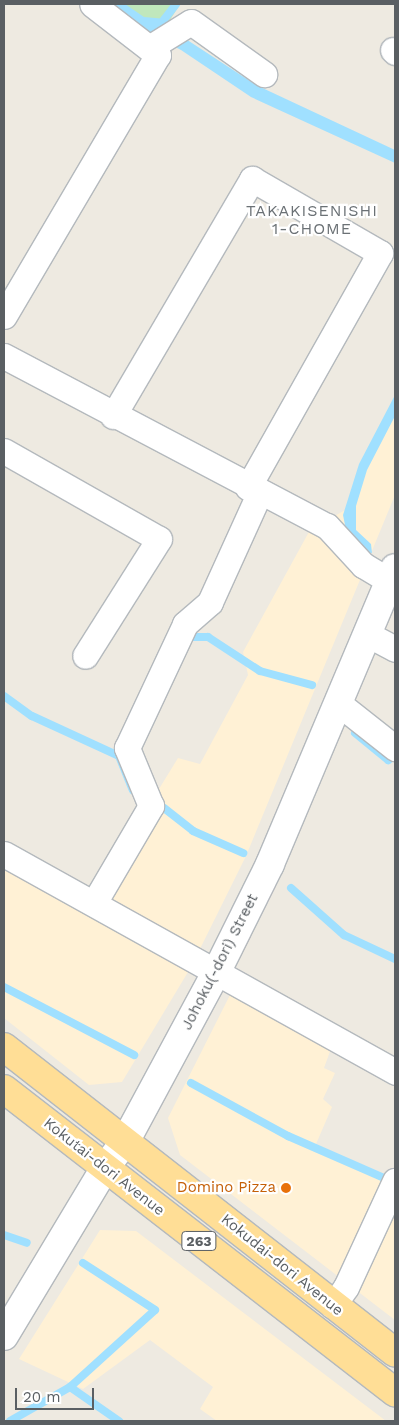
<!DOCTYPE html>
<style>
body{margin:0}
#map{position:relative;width:399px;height:1425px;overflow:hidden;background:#eeeae1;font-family:"Work Sans",sans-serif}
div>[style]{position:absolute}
.commercial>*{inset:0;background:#fff1d5}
.green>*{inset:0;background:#c0e7bc}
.water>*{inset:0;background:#a0e0ff}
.stream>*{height:8px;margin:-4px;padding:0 4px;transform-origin:4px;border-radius:4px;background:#a0e0ff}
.roads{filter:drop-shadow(1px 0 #b4b9bd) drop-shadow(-1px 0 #b4b9bd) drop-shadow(0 1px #b4b9bd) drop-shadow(0 -1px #b4b9bd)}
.minor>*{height:25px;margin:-12.5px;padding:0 12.5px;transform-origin:12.5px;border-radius:12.5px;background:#fff}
.tertiary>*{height:28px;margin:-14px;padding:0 14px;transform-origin:14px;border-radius:14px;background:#fff}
.trunk>*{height:28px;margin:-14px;padding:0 14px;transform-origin:14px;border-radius:14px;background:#ffde96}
.dots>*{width:14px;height:14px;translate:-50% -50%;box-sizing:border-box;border:2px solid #fff;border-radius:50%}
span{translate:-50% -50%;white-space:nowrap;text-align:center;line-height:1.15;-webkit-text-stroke:4.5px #fff;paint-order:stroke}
.shield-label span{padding:1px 4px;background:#fff;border:1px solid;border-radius:4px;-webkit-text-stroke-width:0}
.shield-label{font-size:14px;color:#5a5f63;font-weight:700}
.street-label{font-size:15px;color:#5a5f63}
.food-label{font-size:15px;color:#c56008}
.right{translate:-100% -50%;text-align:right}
.neighbourhood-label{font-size:16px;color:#6b7175;letter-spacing:1px}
.frame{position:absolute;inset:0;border:5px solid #5a5f63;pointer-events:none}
.scale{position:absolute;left:15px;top:1388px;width:79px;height:22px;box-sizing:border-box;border:2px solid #5a5f63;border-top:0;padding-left:6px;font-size:15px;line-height:18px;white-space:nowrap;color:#5a5f63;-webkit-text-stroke:4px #fff;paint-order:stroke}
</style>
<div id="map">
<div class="commercial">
<div style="clip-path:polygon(395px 403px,395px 495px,246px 856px,191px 967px,122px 1082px,89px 1085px,4px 1018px,4px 863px,86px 908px,178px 758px,200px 764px,248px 675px,243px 652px,310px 530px,347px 509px)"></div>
<div style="clip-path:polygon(232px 991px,332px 1046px,324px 1068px,335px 1073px,323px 1099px,332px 1107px,313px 1151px,395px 1185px,395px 1320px,180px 1155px,168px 1118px)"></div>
<div style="clip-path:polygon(100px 1230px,136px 1231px,386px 1421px,217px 1421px,200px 1409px,213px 1387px,150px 1340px,83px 1389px,19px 1359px)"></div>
</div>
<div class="green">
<div style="clip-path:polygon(115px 4px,180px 4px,160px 36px)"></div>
</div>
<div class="water">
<div style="clip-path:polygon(108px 4px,125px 4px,144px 17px,166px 19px,169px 28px,256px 85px,395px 150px,395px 163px,251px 97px,181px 50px,139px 28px)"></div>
<div style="clip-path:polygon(395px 395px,395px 416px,367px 470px,356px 506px,356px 530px,371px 544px,372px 553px,365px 552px,347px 535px,343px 515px,359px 464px)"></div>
</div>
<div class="stream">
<div style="left:159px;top:26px;width:28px;rotate:-52deg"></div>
<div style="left:187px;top:643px;width:7px;rotate:-63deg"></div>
<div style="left:190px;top:637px;width:18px"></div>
<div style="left:208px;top:637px;width:62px;rotate:33.2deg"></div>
<div style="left:260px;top:671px;width:54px;rotate:15.1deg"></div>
<div style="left:4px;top:696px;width:34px;rotate:36deg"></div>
<div style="left:32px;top:716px;width:96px;rotate:24.7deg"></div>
<div style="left:119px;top:756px;width:37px;rotate:68deg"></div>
<div style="left:355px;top:733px;width:43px;rotate:39.3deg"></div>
<div style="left:388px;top:760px;width:8px;rotate:-30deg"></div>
<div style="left:164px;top:808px;width:37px;rotate:38deg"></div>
<div style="left:193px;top:831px;width:55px;rotate:23.7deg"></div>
<div style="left:291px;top:888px;width:71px;rotate:41.6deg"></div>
<div style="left:344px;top:935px;width:56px;rotate:25.2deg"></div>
<div style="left:4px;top:987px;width:147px;rotate:27.6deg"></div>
<div style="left:191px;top:1083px;width:111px;rotate:28.7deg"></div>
<div style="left:288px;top:1136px;width:112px;rotate:23.6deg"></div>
<div style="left:4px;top:1235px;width:24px;rotate:19deg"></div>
<div style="left:83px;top:1263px;width:86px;rotate:33.1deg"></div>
<div style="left:155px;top:1310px;width:115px;rotate:137.8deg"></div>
<div style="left:70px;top:1387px;width:60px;rotate:34.8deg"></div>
<div style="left:10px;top:1421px;width:69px;rotate:-29.5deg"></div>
</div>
<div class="roads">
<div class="minor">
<div style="left:149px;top:48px;width:49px;rotate:-31.8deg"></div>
<div style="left:191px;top:22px;width:90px;rotate:35.5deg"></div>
<div style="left:393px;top:50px;width:3px;rotate:45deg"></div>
<div style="left:4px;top:316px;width:303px;rotate:-59.5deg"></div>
<div style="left:158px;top:55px;width:83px;rotate:-142.3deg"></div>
<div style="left:4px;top:356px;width:365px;rotate:27.8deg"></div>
<div style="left:327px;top:526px;width:53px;rotate:47.3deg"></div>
<div style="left:363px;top:565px;width:31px;rotate:31deg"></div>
<div style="left:113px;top:416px;width:275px;rotate:-59.6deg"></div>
<div style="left:252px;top:179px;width:148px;rotate:30deg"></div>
<div style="left:380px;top:253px;width:269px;rotate:119.4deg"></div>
<div style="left:4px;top:451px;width:178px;rotate:29.6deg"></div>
<div style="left:159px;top:539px;width:138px;rotate:122.3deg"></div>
<div style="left:367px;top:634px;width:32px;rotate:28deg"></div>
<div style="left:338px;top:703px;width:73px;rotate:38.3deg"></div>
<div style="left:4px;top:854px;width:448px;rotate:29.1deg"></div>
<div style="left:94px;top:903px;width:113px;rotate:-59.6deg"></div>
<div style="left:151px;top:806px;width:63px;rotate:-112.5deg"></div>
<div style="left:127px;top:748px;width:137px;rotate:-64.9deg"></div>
<div style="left:185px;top:624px;width:33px;rotate:-41deg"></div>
<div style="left:210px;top:602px;width:121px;rotate:-65.6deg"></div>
<div style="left:333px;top:1306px;width:23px;rotate:-56deg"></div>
<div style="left:346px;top:1287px;width:117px;rotate:-65.2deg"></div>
</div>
<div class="tertiary">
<div style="left:4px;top:1336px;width:196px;rotate:-59deg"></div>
<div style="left:105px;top:1168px;width:35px;rotate:-53deg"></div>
<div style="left:126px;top:1140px;width:192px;rotate:-61.7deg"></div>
<div style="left:217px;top:971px;width:119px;rotate:-63.6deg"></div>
<div style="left:270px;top:864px;width:321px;rotate:-67.1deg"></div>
</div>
<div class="trunk">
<div style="left:4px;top:1047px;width:496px;rotate:38deg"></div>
<div style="left:4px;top:1089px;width:495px;rotate:37.8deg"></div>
</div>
</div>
<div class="dots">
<div style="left:286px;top:1188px;background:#e8710a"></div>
</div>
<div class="shield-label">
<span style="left:199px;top:1241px">263</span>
</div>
<div class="street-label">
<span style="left:220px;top:962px;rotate:-63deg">Johoku(-dori) Street</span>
<span style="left:104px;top:1167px;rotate:38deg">Kokutai-dori Avenue</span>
<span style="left:282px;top:1265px;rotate:39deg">Kokudai-dori Avenue</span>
</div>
<div class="food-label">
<span class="right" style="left:276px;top:1188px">Domino Pizza</span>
</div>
<div class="neighbourhood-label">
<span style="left:312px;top:220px">TAKAKISENISHI<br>1-CHOME</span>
</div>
<div class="frame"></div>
<div class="scale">20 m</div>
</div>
